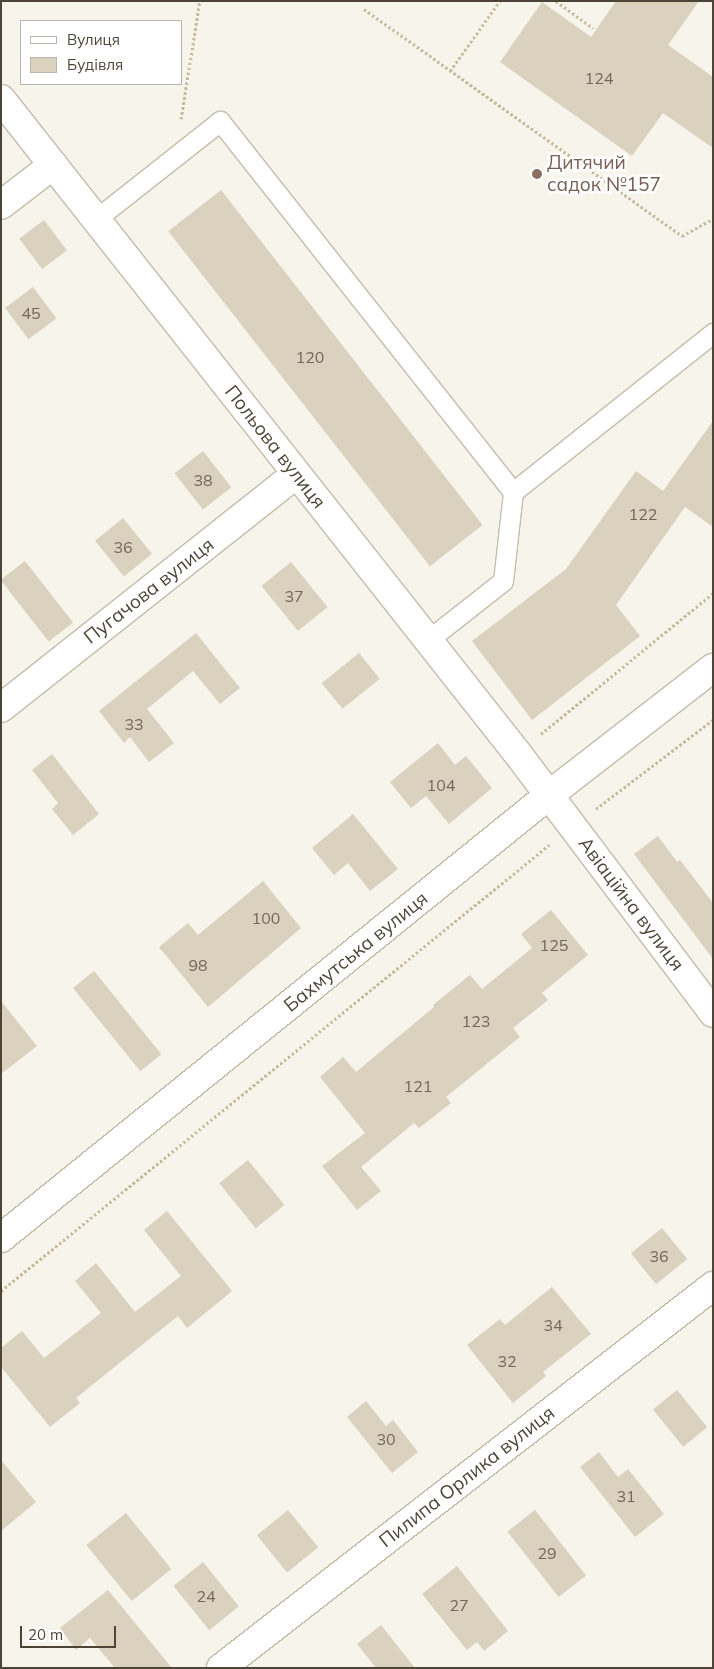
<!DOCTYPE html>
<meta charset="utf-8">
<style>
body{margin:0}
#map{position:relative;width:714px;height:1669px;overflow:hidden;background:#f7f4eb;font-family:Mulish,sans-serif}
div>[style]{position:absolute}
.building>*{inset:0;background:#dad1bf;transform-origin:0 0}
.path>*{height:3px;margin-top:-1.5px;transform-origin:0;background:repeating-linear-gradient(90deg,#c7bb9c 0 2.5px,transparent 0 5px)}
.roads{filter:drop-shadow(1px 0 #c3bdac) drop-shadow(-1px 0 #c3bdac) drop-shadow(0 1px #c3bdac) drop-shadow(0 -1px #c3bdac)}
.service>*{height:19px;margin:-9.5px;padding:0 9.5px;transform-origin:9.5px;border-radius:9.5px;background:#fff}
.minor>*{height:28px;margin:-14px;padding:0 14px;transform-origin:14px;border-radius:14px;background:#fff}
.tertiary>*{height:28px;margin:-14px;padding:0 14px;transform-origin:14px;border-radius:14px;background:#fff}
.dots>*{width:14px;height:14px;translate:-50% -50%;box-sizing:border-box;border:2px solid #fff;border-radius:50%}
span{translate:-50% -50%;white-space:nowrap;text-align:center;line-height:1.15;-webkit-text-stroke:5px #fff;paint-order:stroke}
.number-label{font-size:16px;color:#706859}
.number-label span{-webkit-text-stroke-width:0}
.education-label{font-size:19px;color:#785e54}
.left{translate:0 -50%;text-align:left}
.street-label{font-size:19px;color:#4c4537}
.frame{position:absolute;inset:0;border:2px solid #4c4537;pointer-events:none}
.legend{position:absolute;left:20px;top:20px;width:162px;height:65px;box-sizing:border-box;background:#fff;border:1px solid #b7b5af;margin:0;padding:6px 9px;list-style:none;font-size:15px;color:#4c4537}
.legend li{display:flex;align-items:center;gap:10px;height:25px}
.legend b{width:25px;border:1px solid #b7b5af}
.scale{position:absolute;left:20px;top:1626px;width:96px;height:22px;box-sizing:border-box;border:2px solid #4c4537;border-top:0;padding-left:6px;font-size:15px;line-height:18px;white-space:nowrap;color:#4c4537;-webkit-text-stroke:4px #fff;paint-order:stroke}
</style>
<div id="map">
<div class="building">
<div style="clip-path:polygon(616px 1px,699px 1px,668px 45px,713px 77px,713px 148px,663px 113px,632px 156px,500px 62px,542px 2px,591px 37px)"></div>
<div style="left:221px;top:190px;width:425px;height:67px;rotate:52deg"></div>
<div style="left:44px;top:220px;width:38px;height:31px;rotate:53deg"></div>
<div style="left:33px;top:287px;width:39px;height:35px;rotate:53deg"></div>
<div style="clip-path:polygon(713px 421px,713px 527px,685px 507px,616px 605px,640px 636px,532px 720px,472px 641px,566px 569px,636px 471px,663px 491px)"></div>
<div style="left:203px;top:451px;width:46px;height:36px;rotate:52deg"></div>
<div style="left:123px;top:518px;width:46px;height:36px;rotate:51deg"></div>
<div style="left:25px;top:561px;width:78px;height:31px;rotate:52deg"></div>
<div style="left:291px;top:562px;width:58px;height:38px;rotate:51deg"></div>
<div style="clip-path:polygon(196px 633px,240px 688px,220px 704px,193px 671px,147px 709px,174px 743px,149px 762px,130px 737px,124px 743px,99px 711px)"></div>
<div style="left:359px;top:653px;width:33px;height:48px;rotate:51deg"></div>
<div style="clip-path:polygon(438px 743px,455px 765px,466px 756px,492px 788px,449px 824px,426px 796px,411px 808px,390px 782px)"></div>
<div style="clip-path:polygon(52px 754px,99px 814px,73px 835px,52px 809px,58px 803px,32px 770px)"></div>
<div style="clip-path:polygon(353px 814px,398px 869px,370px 891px,348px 863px,334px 875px,312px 848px)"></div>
<div style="clip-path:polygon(658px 836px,677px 862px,680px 860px,713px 903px,713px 959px,634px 854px)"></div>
<div style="clip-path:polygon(263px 881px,301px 928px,208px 1007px,159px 947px,188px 923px,198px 935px)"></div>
<div style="clip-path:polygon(551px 910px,588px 955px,542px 993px,548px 1000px,513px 1028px,520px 1037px,446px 1097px,451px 1103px,419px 1128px,414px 1123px,361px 1167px,381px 1191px,357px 1210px,322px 1166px,365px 1133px,320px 1077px,343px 1057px,356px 1072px,434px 1007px,433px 1005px,470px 975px,482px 989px,532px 948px,521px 934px)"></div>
<div style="left:94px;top:971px;width:107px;height:27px;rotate:51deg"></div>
<div style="clip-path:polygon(1px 1001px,37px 1046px,1px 1074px)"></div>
<div style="left:248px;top:1160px;width:58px;height:37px;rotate:51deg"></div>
<div style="clip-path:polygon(167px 1211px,232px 1291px,187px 1328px,178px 1316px,76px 1398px,80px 1403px,50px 1427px,1px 1367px,1px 1348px,22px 1331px,44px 1358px,101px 1313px,75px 1281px,96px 1263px,135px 1312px,181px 1276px,144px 1230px)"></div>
<div style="left:662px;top:1228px;width:40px;height:40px;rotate:51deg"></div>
<div style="clip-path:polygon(552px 1287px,591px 1334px,543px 1372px,546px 1376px,513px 1403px,467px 1345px,500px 1319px,505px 1325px)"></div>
<div style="left:677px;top:1390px;width:48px;height:31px;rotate:51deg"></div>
<div style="clip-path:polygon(366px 1401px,386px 1426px,393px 1420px,418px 1452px,392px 1473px,347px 1417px)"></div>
<div style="clip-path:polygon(599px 1452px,618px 1477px,628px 1469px,664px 1514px,635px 1537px,580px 1467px)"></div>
<div style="clip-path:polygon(1px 1460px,36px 1502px,1px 1531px)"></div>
<div style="left:288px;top:1510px;width:48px;height:40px;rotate:51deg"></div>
<div style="left:535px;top:1510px;width:83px;height:35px;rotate:52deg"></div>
<div style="left:126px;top:1513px;width:72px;height:51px;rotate:51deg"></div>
<div style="left:203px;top:1562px;width:57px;height:38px;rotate:51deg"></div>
<div style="clip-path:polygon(457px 1566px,508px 1631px,484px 1651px,477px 1642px,467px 1650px,422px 1594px)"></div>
<div style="clip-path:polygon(108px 1590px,172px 1668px,115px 1668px,90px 1638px,76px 1650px,60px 1628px)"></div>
<div style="clip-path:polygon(381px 1625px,415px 1668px,376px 1668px,357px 1644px)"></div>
</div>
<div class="path">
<div style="left:556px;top:1px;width:46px;rotate:36.1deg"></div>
<div style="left:364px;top:9px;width:391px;rotate:35.5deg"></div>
<div style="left:682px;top:236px;width:35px;rotate:-29deg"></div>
<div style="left:450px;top:71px;width:86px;rotate:-54.5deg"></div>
<div style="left:181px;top:119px;width:120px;rotate:-80.9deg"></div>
<div style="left:541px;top:734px;width:222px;rotate:-39.3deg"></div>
<div style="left:596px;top:809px;width:147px;rotate:-37.3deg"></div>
<div style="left:1px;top:1291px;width:707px;rotate:-39.14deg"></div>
</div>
<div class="roads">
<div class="service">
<div style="left:96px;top:219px;width:158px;rotate:-38.3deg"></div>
<div style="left:220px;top:121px;width:473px;rotate:51.7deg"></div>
<div style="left:428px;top:640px;width:95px;rotate:-38.2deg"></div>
<div style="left:503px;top:581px;width:90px;rotate:-83.6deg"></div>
<div style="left:513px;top:492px;width:256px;rotate:-38.5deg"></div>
</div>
<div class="minor">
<div style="left:1px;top:99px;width:834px;rotate:51.72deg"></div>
<div style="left:518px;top:754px;width:324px;rotate:53deg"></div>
<div style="left:1px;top:205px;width:66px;rotate:-37.6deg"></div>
<div style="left:1px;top:708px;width:377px;rotate:-38.4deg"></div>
<div style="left:221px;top:1668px;width:623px;rotate:-37.83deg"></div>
</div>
<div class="tertiary">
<div style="left:1px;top:1238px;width:705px;rotate:-38.95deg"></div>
<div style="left:549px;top:795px;width:207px;rotate:-37.8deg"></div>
</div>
</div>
<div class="dots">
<div style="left:537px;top:174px;background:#8d6e63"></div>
</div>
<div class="number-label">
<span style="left:599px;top:78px">124</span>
<span style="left:31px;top:313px">45</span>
<span style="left:310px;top:357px">120</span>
<span style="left:203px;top:480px">38</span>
<span style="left:643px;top:514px">122</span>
<span style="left:123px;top:547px">36</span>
<span style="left:294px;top:596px">37</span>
<span style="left:134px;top:724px">33</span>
<span style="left:441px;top:785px">104</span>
<span style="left:266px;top:918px">100</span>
<span style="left:554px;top:945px">125</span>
<span style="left:198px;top:965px">98</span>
<span style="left:476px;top:1021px">123</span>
<span style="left:418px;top:1086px">121</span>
<span style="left:659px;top:1256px">36</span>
<span style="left:553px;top:1325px">34</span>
<span style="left:507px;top:1361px">32</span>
<span style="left:386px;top:1439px">30</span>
<span style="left:626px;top:1496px">31</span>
<span style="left:547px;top:1553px">29</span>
<span style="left:206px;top:1596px">24</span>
<span style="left:459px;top:1605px">27</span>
</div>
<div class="education-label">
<span class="left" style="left:547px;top:174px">Дитячий<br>садок №157</span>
</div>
<div class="street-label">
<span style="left:275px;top:447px;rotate:52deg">Польова вулиця</span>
<span style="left:149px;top:591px;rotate:-38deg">Пугачова вулиця</span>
<span style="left:631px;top:904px;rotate:53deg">Авіаційна вулиця</span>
<span style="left:356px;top:952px;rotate:-39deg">Бахмутська вулиця</span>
<span style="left:467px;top:1477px;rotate:-38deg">Пилипа Орлика вулиця</span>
</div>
<div class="frame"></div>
<ul class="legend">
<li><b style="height:6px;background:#fff"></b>Вулиця</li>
<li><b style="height:14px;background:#dad1bf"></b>Будівля</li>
</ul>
<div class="scale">20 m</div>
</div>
